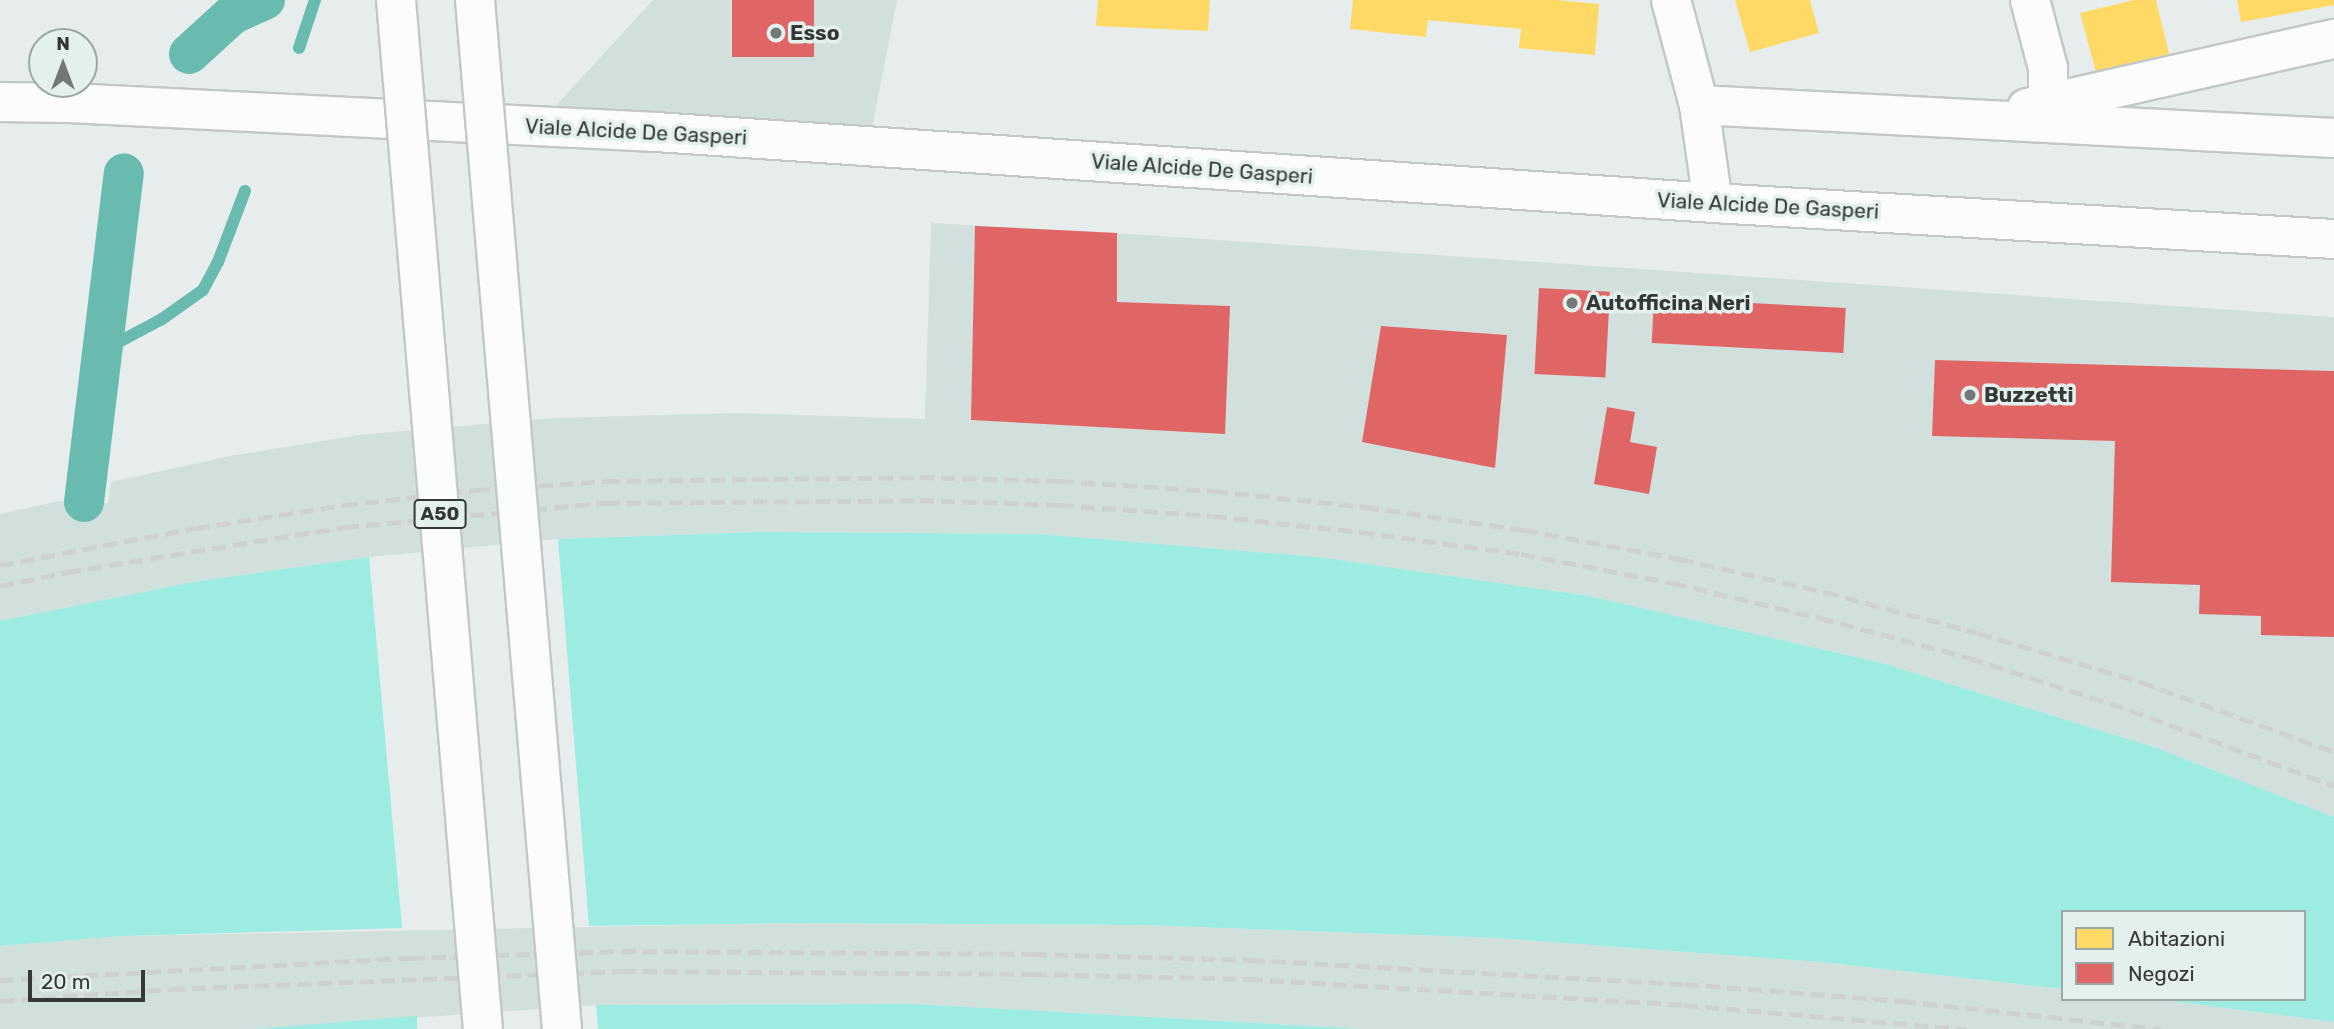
<!DOCTYPE html>
<style>
body{margin:0}
#map{position:relative;width:2334px;height:1029px;overflow:hidden;background:#e6edec;font-family:Rubik,sans-serif}
div>[style]{position:absolute}
.built>*{inset:0;background:#d2e0dd}
.green>*{inset:0;background:#9cece1}
.homes>*{inset:0;background:#ffd966}
.shops>*{inset:0;background:#e06666;transform-origin:0 0}
.stream>*{height:12px;margin:-6px;padding:0 6px;transform-origin:6px;border-radius:6px;background:#69bbb0}
.canal>*{height:40px;margin:-20px;padding:0 20px;transform-origin:20px;border-radius:20px;background:#69bbb0}
.roads{filter:drop-shadow(2px 0 #c3c8c7) drop-shadow(-2px 0 #c3c8c7) drop-shadow(0 2px #c3c8c7) drop-shadow(0 -2px #c3c8c7)}
.minor>*{height:38px;margin:-19px;padding:0 19px;transform-origin:19px;border-radius:19px;background:#fbfcfc}
.rail>*{height:5px;margin-top:-2.5px;transform-origin:0;background:repeating-linear-gradient(90deg,#cfd1d1 0 14px,transparent 0 21px)}
.bridges{filter:drop-shadow(2px 0 #c3c8c7) drop-shadow(-2px 0 #c3c8c7) drop-shadow(0 2px #c3c8c7) drop-shadow(0 -2px #c3c8c7)}
.highway-bridge>*{height:38px;margin:-19px;padding:0 19px;transform-origin:19px;border-radius:19px;background:#fbfcfc}
.dots>*{width:19px;height:19px;translate:-50% -50%;box-sizing:border-box;border:4px solid #e3f0ed;border-radius:50%}
span{translate:-50% -50%;white-space:nowrap;text-align:center;line-height:1.15;-webkit-text-stroke:7px #e3f0ed;paint-order:stroke}
.shield-label span{padding:2px 5px;background:#e3f0ed;border:2px solid;border-radius:5px;-webkit-text-stroke-width:0}
.shield-label{font-size:19px;color:#343938;font-weight:700}
.poi-label{font-size:21px;color:#343938;font-weight:700}
.left{translate:0 -50%;text-align:left}
.street-label{font-size:21px;color:#343938}
.legend{position:absolute;left:2061px;top:910px;width:245px;height:91px;box-sizing:border-box;background:#e3f0ed;border:2px solid #9da7a5;margin:0;padding:9px 12px;list-style:none;font-size:21px;color:#343938}
.legend li{display:flex;align-items:center;gap:14px;height:35px}
.legend b{width:35px;border:2px solid #9da7a5}
.north{position:absolute;left:28px;top:28px;width:70px;height:70px;box-sizing:border-box;background:#e3f0ed;border:2px solid #9da7a5;border-radius:50%;rotate:0deg;font-size:19px;font-weight:700;line-height:28px;text-align:center;color:#343938}
.north::after{content:'';display:block;margin:auto;width:24px;height:32px;background:#727877;clip-path:polygon(50% 0,100% 100%,50% 72%,0 100%)}
.scale{position:absolute;left:28px;top:970px;width:117px;height:32px;box-sizing:border-box;border:4px solid #343938;border-top:0;padding-left:9px;font-size:21px;line-height:24px;white-space:nowrap;color:#343938;-webkit-text-stroke:5px #e3f0ed;paint-order:stroke}
</style>
<div id="map">
<div class="built">
<div style="clip-path:polygon(653px 0,897px 0,871px 133px,552px 110px)"></div>
<div style="clip-path:polygon(931px 223px,1117px 233px,2334px 317px,2334px 817px,2154px 747px,1882px 663px,1589px 596px,1319px 557px,1039px 534px,760px 532px,558px 539px,369px 557px,193px 582px,0 621px,0 514px,59px 501px,108px 503px,111px 482px,230px 456px,359px 435px,552px 418px,736px 413px,925px 419px)"></div>
<div style="clip-path:polygon(796px 923px,1143px 925px,1497px 938px,1821px 962px,2063px 989px,2063px 999px,2154px 999px,2334px 1022px,2334px 1029px,1364px 1029px,916px 1004px,596px 1005px,253px 1029px,0 1029px,0 946px,122px 936px)"></div>
</div>
<div class="green">
<div style="clip-path:polygon(760px 532px,1039px 534px,1319px 557px,1589px 596px,1882px 663px,2154px 747px,2334px 817px,2334px 1022px,2154px 999px,2304px 999px,2304px 912px,2063px 912px,2063px 989px,1821px 962px,1497px 938px,1143px 925px,796px 923px,589px 926px,558px 539px)"></div>
<div style="clip-path:polygon(369px 557px,402px 928px,122px 936px,0 946px,0 621px,193px 582px)"></div>
<div style="clip-path:polygon(916px 1004px,1364px 1029px,598px 1029px,596px 1005px)"></div>
<div style="clip-path:polygon(417px 1016px,417px 1029px,253px 1029px)"></div>
</div>
<div class="homes">
<div style="clip-path:polygon(1098px 0,1210px 0,1208px 31px,1096px 26px)"></div>
<div style="clip-path:polygon(1353px 0,1556px 0,1599px 4px,1595px 55px,1519px 48px,1521px 29px,1428px 20px,1426px 37px,1350px 29px)"></div>
<div style="clip-path:polygon(1735px 0,1810px 0,1819px 33px,1750px 52px)"></div>
<div style="clip-path:polygon(2134px 0,2156px 0,2169px 54px,2096px 72px,2080px 13px)"></div>
<div style="clip-path:polygon(2237px 0,2334px 0,2334px 5px,2241px 22px)"></div>
</div>
<div class="shops">
<div style="left:732px;top:0;width:82px;height:57px"></div>
<div style="clip-path:polygon(975px 226px,1117px 233px,1117px 302px,1230px 306px,1225px 434px,971px 420px)"></div>
<div style="left:1539px;top:288px;width:71px;height:86px;rotate:3deg"></div>
<div style="left:1654px;top:298px;width:192px;height:45px;rotate:3deg"></div>
<div style="clip-path:polygon(1381px 326px,1507px 335px,1495px 468px,1362px 442px)"></div>
<div style="clip-path:polygon(1935px 360px,2334px 371px,2334px 637px,2261px 635px,2261px 616px,2199px 614px,2200px 585px,2111px 582px,2115px 441px,1932px 436px)"></div>
<div style="clip-path:polygon(1607px 407px,1635px 412px,1630px 442px,1657px 447px,1649px 494px,1594px 484px)"></div>
</div>
<div class="stream">
<div style="left:299px;top:48px;width:51px;rotate:-71.6deg"></div>
<div style="left:102px;top:351px;width:68px;rotate:-28.1deg"></div>
<div style="left:162px;top:319px;width:50px;rotate:-35.3deg"></div>
<div style="left:203px;top:290px;width:32px;rotate:-62deg"></div>
<div style="left:218px;top:262px;width:76px;rotate:-69.2deg"></div>
</div>
<div class="canal">
<div style="left:189px;top:54px;width:59px;rotate:-42.3deg"></div>
<div style="left:233px;top:14px;width:35px;rotate:-24deg"></div>
<div style="left:84px;top:502px;width:331px;rotate:-83.1deg"></div>
</div>
<div class="roads">
<div class="minor">
<div style="left:1671px;top:0;width:109px;rotate:75.1deg"></div>
<div style="left:1699px;top:105px;width:99px;rotate:81.9deg"></div>
<div style="left:2030px;top:0;width:70px;rotate:75.2deg"></div>
<div style="left:2048px;top:68px;width:54px;rotate:90deg"></div>
<div style="left:0;top:102px;width:69px;rotate:0.8deg"></div>
<div style="left:69px;top:103px;width:588px;rotate:2.83deg"></div>
<div style="left:656px;top:132px;width:1059px;rotate:3.84deg"></div>
<div style="left:1713px;top:203px;width:622px;rotate:3.32deg"></div>
<div style="left:1699px;top:105px;width:636px;rotate:2.97deg"></div>
<div style="left:2027px;top:108px;width:315px;rotate:-12.7deg"></div>
</div>
</div>
<div class="rail">
<div style="left:0;top:565px;width:199px;rotate:-10.7deg"></div>
<div style="left:196px;top:528px;width:150px;rotate:-8.8deg"></div>
<div style="left:344px;top:505px;width:133px;rotate:-6.5deg"></div>
<div style="left:476px;top:490px;width:130px;rotate:-4deg"></div>
<div style="left:606px;top:481px;width:314px;rotate:-0.7deg"></div>
<div style="left:920px;top:477px;width:140px;rotate:1.6deg"></div>
<div style="left:1060px;top:481px;width:154px;rotate:3.7deg"></div>
<div style="left:1214px;top:491px;width:152px;rotate:6deg"></div>
<div style="left:1365px;top:507px;width:161px;rotate:8.2deg"></div>
<div style="left:1524px;top:530px;width:159px;rotate:10.5deg"></div>
<div style="left:1680px;top:559px;width:149px;rotate:12.8deg"></div>
<div style="left:1825px;top:592px;width:158px;rotate:15deg"></div>
<div style="left:1978px;top:633px;width:170px;rotate:16.7deg"></div>
<div style="left:2141px;top:682px;width:205px;rotate:19.9deg"></div>
<div style="left:0;top:586px;width:68px;rotate:-11.8deg"></div>
<div style="left:67px;top:572px;width:282px;rotate:-9.2deg"></div>
<div style="left:345px;top:527px;width:262px;rotate:-5.3deg"></div>
<div style="left:606px;top:503px;width:314px;rotate:-0.5deg"></div>
<div style="left:920px;top:500px;width:140px;rotate:2deg"></div>
<div style="left:1060px;top:505px;width:153px;rotate:4.1deg"></div>
<div style="left:1213px;top:516px;width:148px;rotate:6.2deg"></div>
<div style="left:1360px;top:532px;width:162px;rotate:7.8deg"></div>
<div style="left:1521px;top:554px;width:155px;rotate:10.8deg"></div>
<div style="left:1673px;top:583px;width:151px;rotate:13.4deg"></div>
<div style="left:1820px;top:618px;width:155px;rotate:14.9deg"></div>
<div style="left:1970px;top:658px;width:168px;rotate:18deg"></div>
<div style="left:2130px;top:710px;width:218px;rotate:20.4deg"></div>
<div style="left:0;top:980px;width:412px;rotate:-3.1deg"></div>
<div style="left:411px;top:958px;width:211px;rotate:-1.9deg"></div>
<div style="left:622px;top:951px;width:411px;rotate:0.4deg"></div>
<div style="left:1033px;top:954px;width:218px;rotate:1.6deg"></div>
<div style="left:1251px;top:960px;width:435px;rotate:3.2deg"></div>
<div style="left:1685px;top:984px;width:218px;rotate:4.5deg"></div>
<div style="left:1902px;top:1001px;width:261px;rotate:6.2deg"></div>
<div style="left:0;top:1001px;width:171px;rotate:-4deg"></div>
<div style="left:171px;top:989px;width:451px;rotate:-2.3deg"></div>
<div style="left:622px;top:971px;width:411px;rotate:0.4deg"></div>
<div style="left:1033px;top:974px;width:216px;rotate:1.3deg"></div>
<div style="left:1249px;top:979px;width:436px;rotate:3.4deg"></div>
<div style="left:1684px;top:1005px;width:283px;rotate:4.9deg"></div>
</div>
<div class="bridges">
<div class="highway-bridge">
<div style="left:396px;top:0;width:1033px;rotate:85.17deg"></div>
<div style="left:475px;top:0;width:1033px;rotate:85.17deg"></div>
</div>
</div>
<div class="dots">
<div style="left:776px;top:33px;background:#727877"></div>
<div style="left:1572px;top:303px;background:#727877"></div>
<div style="left:1970px;top:395px;background:#727877"></div>
</div>
<div class="shield-label">
<span style="left:440px;top:514px">A50</span>
</div>
<div class="poi-label">
<span class="left" style="left:790px;top:33px">Esso</span>
<span class="left" style="left:1586px;top:303px">Autofficina Neri</span>
<span class="left" style="left:1984px;top:395px">Buzzetti</span>
</div>
<div class="street-label">
<span style="left:636px;top:132px;rotate:3deg">Viale Alcide De Gasperi</span>
<span style="left:1202px;top:169px;rotate:4deg">Viale Alcide De Gasperi</span>
<span style="left:1768px;top:206px;rotate:3deg">Viale Alcide De Gasperi</span>
</div>
<ul class="legend">
<li><b style="height:19px;background:#ffd966"></b>Abitazioni</li>
<li><b style="height:19px;background:#e06666"></b>Negozi</li>
</ul>
<div class="north">N</div>
<div class="scale">20 m</div>
</div>
